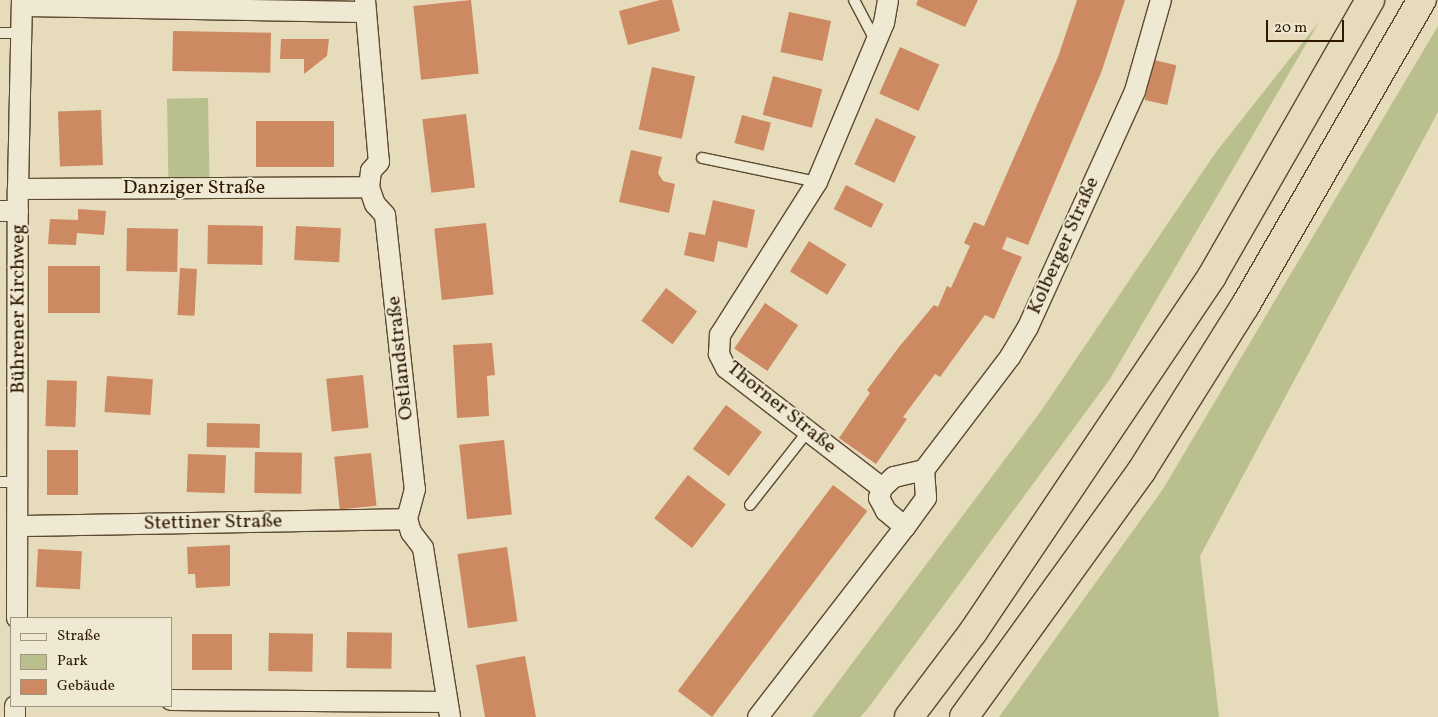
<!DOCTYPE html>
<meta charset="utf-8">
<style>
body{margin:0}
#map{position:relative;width:1438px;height:717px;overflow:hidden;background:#e6dbbb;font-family:Vollkorn,serif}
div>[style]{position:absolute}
.green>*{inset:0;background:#b9bf8d;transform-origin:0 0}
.building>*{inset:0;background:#cc8962;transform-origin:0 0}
.roads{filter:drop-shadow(1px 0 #5c4a2f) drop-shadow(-1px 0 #5c4a2f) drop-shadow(0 1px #5c4a2f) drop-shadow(0 -1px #5c4a2f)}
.service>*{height:10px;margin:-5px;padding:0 5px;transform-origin:5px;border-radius:5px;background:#efe8d3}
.minor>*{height:20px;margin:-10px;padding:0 10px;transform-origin:10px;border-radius:10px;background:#efe8d3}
.trunk>*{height:28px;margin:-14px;padding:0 14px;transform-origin:14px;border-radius:14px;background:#e6dbbb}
span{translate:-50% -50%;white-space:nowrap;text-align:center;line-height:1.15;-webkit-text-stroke:4px #efe8d3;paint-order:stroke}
.street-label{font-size:20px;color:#2e1900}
.legend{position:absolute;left:10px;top:617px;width:162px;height:90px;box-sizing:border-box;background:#efe8d3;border:1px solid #a2957f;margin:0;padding:6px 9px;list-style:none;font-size:15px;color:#2e1900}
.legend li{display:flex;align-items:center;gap:10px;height:25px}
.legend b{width:25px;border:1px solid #a2957f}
.scale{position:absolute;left:1266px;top:20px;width:78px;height:22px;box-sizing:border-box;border:2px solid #2e1900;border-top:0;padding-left:6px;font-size:15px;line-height:18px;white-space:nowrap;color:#2e1900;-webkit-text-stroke:4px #efe8d3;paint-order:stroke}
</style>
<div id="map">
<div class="green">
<div style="clip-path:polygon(1319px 22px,1110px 379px,866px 711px,860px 717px,812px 717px,1041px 411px,1216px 152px)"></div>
<div style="clip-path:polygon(1438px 26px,1438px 112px,1200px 556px,1219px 717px,999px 717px,1163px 489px)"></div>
<div style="left:208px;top:98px;width:82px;height:41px;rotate:89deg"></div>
</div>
<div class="building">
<div style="left:471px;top:0;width:74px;height:58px;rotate:84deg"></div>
<div style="clip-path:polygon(660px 0,672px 0,680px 31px,628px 45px,619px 11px)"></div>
<div style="clip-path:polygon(918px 0,978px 0,965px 27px,916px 5px)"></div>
<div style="clip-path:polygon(1077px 0,1125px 0,1101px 73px,1028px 245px,1007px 237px,1002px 249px,1022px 257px,994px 319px,985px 315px,940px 377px,935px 374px,903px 417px,907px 419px,876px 464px,839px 438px,870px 393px,867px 390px,899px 347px,934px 305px,938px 307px,947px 286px,951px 288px,970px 246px,964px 243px,974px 222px,984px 226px,1058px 57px)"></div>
<div style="left:789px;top:12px;width:43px;height:41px;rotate:12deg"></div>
<div style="left:173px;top:31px;width:98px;height:40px;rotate:1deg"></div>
<div style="clip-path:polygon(281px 39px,329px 39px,327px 56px,304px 74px,304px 59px,280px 59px)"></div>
<div style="left:900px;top:47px;width:43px;height:51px;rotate:24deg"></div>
<div style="left:1154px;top:60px;width:23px;height:41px;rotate:13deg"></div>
<div style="left:652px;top:67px;width:44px;height:64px;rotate:12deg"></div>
<div style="left:773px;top:76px;width:51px;height:40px;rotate:15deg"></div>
<div style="left:101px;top:110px;width:55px;height:43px;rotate:88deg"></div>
<div style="left:466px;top:114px;width:74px;height:44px;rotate:83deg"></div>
<div style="left:742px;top:115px;width:30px;height:29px;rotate:15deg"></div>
<div style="left:876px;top:118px;width:44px;height:51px;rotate:25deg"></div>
<div style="left:256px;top:121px;width:78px;height:46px"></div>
<div style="clip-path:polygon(631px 150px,662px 157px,658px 173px,663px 181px,675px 184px,669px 213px,619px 202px)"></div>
<div style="left:846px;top:185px;width:42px;height:27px;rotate:27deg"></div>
<div style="clip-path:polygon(713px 200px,755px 210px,747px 248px,718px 241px,714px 262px,684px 255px,689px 232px,705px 235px)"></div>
<div style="clip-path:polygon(78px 209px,106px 211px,104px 235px,77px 233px,76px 245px,48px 244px,50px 219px,78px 220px)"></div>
<div style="left:486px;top:223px;width:72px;height:52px;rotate:84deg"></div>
<div style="left:208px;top:225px;width:55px;height:39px;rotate:1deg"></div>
<div style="left:296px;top:226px;width:45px;height:34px;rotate:3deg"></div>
<div style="left:127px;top:228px;width:51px;height:43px;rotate:1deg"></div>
<div style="left:809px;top:241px;width:44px;height:36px;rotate:32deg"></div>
<div style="left:48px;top:266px;width:52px;height:47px"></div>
<div style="left:180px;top:268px;width:17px;height:47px;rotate:3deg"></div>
<div style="left:666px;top:288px;width:39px;height:41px;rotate:37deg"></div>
<div style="left:765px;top:303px;width:40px;height:55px;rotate:34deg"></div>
<div style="clip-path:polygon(492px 343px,495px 375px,487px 376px,489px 416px,457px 418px,453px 345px)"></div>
<div style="left:363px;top:375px;width:53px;height:37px;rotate:84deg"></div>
<div style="left:107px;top:376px;width:46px;height:36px;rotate:4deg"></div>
<div style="left:47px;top:380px;width:30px;height:46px;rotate:2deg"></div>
<div style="left:726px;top:405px;width:45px;height:55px;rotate:37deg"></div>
<div style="left:207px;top:423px;width:53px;height:24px;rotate:1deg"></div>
<div style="left:504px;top:440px;width:75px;height:45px;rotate:84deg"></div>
<div style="left:47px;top:450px;width:31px;height:45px"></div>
<div style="left:255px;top:452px;width:47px;height:41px;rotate:1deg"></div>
<div style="left:371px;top:453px;width:53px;height:37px;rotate:84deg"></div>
<div style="left:188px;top:454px;width:38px;height:38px;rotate:2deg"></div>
<div style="left:688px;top:475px;width:48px;height:55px;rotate:38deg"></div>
<div style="left:833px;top:485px;width:43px;height:258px;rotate:37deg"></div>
<div style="clip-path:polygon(230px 545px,230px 586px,196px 588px,195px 574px,188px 574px,187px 547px)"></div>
<div style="left:507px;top:547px;width:75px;height:50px;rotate:82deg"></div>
<div style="left:38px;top:549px;width:44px;height:38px;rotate:3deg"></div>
<div style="left:347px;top:632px;width:45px;height:36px;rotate:1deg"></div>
<div style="left:269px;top:633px;width:44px;height:38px;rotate:1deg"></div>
<div style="left:192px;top:634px;width:40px;height:36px"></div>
<div style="clip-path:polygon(525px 656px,536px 717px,485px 717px,476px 665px)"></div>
</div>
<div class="roads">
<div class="service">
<div style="left:854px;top:0;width:45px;rotate:62.3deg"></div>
<div style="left:0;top:33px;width:22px"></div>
<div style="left:702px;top:158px;width:117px;rotate:11.8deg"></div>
<div style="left:0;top:482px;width:19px"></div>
<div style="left:750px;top:505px;width:94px;rotate:-51.9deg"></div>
</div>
<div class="minor">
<div style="left:365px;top:0;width:163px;rotate:85.1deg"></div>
<div style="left:379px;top:162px;width:12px;rotate:132deg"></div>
<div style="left:371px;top:171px;width:16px;rotate:97deg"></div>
<div style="left:369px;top:187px;width:18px;rotate:71deg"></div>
<div style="left:375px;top:204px;width:15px;rotate:48deg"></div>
<div style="left:385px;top:215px;width:276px;rotate:83.8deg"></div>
<div style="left:415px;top:489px;width:31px;rotate:105deg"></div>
<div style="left:407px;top:519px;width:14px;rotate:73deg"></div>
<div style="left:411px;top:532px;width:20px;rotate:53deg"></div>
<div style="left:423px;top:548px;width:171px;rotate:80.9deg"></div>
<div style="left:22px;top:6px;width:344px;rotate:1deg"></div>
<div style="left:18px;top:189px;width:351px;rotate:-0.3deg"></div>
<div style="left:0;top:211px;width:18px"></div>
<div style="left:882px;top:488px;width:16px;rotate:-43deg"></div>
<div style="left:894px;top:477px;width:31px;rotate:-13deg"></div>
<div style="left:20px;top:526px;width:387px;rotate:-1deg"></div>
<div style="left:905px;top:527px;width:36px;rotate:-54deg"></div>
<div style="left:926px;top:498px;width:28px;rotate:-94deg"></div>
<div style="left:924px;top:470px;width:142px;rotate:-52.7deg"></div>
<div style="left:1010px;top:357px;width:35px;rotate:-59deg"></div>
<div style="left:1028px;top:327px;width:259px;rotate:-65.6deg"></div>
<div style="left:1135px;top:91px;width:95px;rotate:-74.1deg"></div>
<div style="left:17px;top:618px;width:429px;rotate:-89.9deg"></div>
<div style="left:18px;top:189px;width:189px;rotate:-88.8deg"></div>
<div style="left:171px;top:700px;width:276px;rotate:0.4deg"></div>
<div style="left:15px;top:717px;width:11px;rotate:-90deg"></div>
<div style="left:758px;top:717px;width:240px;rotate:-52.3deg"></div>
<div style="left:905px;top:527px;width:25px;rotate:-140deg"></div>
<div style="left:886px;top:511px;width:15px;rotate:-118deg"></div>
<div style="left:879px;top:498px;width:10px;rotate:-73deg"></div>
<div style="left:882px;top:488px;width:197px;rotate:-142.4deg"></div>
<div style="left:726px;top:368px;width:16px;rotate:-117deg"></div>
<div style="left:719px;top:354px;width:19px;rotate:-87deg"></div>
<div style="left:720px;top:335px;width:181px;rotate:-57.6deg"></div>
<div style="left:817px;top:182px;width:173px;rotate:-67.2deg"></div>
<div style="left:884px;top:23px;width:23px;rotate:-80deg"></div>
</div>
<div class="trunk">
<div style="left:909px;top:717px;width:106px;rotate:-53deg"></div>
<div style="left:973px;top:632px;width:429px;rotate:-56.1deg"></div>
<div style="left:1212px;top:276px;width:318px;rotate:-60.2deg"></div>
<div style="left:964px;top:717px;width:304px;rotate:-54.2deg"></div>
<div style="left:1142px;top:470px;width:194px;rotate:-57.9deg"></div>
<div style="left:1245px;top:306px;width:354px;rotate:-60deg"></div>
</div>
</div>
<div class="street-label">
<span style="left:194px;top:188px">Danziger Straße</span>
<span style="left:1064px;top:246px;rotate:-66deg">Kolberger Straße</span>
<span style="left:19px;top:309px;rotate:-90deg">Bührener Kirchweg</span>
<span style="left:401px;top:358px;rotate:-96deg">Ostlandstraße</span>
<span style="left:781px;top:408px;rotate:39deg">Thorner Straße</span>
<span style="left:213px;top:523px;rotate:-1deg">Stettiner Straße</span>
</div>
<ul class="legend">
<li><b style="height:6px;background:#efe8d3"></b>Straße</li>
<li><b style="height:14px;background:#b9bf8d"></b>Park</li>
<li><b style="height:14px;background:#cc8962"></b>Gebäude</li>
</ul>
<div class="scale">20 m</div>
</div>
